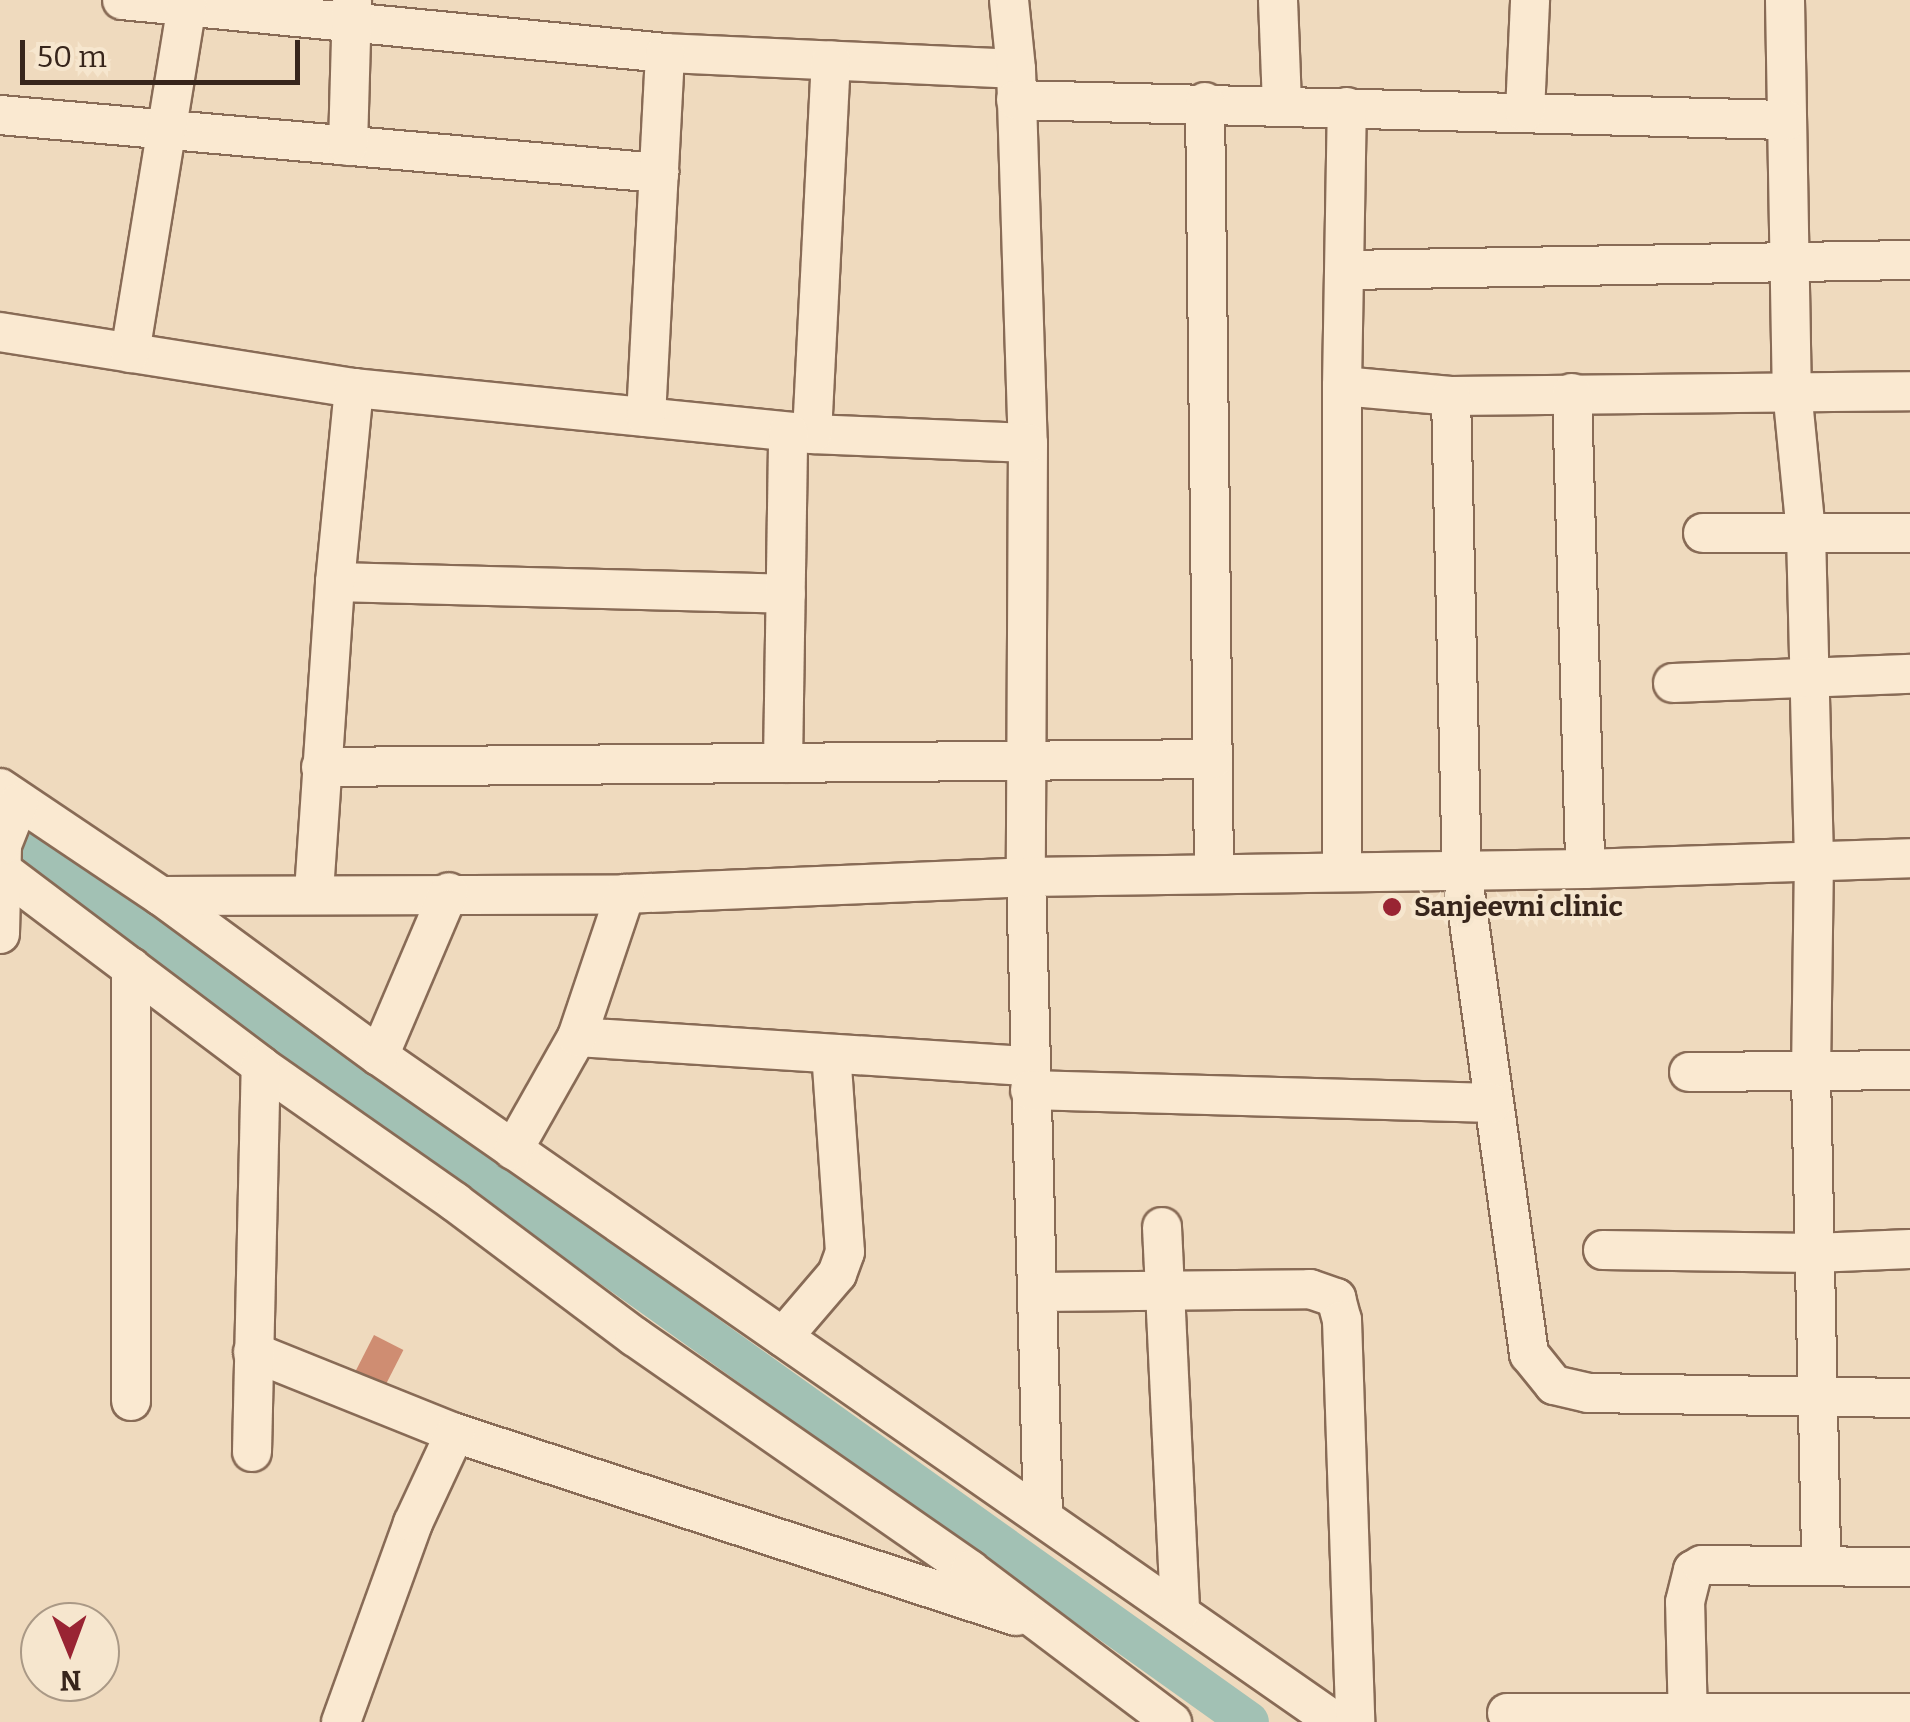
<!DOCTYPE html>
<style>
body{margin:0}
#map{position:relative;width:1910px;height:1722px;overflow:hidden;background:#efdabe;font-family:Bitter,serif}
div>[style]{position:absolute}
.canal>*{height:40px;margin:-20px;padding:0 20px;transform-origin:20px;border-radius:20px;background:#a2c1b4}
.building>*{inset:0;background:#cf8d72;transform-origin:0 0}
.roads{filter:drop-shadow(2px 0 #886b56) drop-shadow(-2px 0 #886b56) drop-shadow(0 2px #886b56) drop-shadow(0 -2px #886b56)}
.minor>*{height:38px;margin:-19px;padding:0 19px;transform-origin:19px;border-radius:19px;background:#fae9d1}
.dots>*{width:28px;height:28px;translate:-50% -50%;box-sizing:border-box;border:5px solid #f6e6ce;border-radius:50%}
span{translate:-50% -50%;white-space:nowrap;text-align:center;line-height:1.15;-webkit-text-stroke:8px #f6e6ce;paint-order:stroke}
.poi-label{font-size:28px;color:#37251b;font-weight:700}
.left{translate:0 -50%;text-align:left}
.north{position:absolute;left:20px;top:1602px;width:100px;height:100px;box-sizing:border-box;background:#f6e6ce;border:2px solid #aa9986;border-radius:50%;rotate:179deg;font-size:28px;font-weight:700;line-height:40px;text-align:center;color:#37251b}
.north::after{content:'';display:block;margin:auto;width:35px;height:45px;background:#992433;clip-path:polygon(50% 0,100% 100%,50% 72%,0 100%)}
.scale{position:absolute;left:20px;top:40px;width:280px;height:45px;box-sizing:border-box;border:5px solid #37251b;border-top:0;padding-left:12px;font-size:30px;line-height:35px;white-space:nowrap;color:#37251b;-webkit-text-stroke:8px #f6e6ce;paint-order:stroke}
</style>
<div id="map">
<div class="canal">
<div style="left:0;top:831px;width:1534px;rotate:35.5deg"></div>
</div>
<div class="building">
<div style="left:374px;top:1335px;width:33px;height:52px;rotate:27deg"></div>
</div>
<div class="roads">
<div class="minor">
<div style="left:122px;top:0;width:546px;rotate:5.57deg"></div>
<div style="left:665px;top:53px;width:351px;rotate:2.6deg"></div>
<div style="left:1009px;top:0;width:69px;rotate:84.2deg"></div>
<div style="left:1016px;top:69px;width:374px;rotate:88.2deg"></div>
<div style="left:1028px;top:443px;width:434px;rotate:90.3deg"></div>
<div style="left:1026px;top:877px;width:639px;rotate:88.48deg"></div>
<div style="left:1278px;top:0;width:105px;rotate:87.8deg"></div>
<div style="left:1785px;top:0;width:390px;rotate:89deg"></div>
<div style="left:1792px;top:390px;width:144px;rotate:84.4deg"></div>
<div style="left:1806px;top:533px;width:326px;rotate:88.6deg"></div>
<div style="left:1814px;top:859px;width:215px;rotate:90.8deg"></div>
<div style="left:1811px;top:1074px;width:492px;rotate:88.8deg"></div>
<div style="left:1016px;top:100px;width:771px;rotate:1.49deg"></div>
<div style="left:1205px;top:102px;width:772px;rotate:89.33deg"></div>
<div style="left:1525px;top:112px;width:112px;rotate:-87.4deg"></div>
<div style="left:0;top:115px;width:662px;rotate:5.03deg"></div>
<div style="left:348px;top:146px;width:146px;rotate:-88.4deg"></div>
<div style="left:1347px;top:270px;width:563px;rotate:-1.02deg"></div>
<div style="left:0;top:332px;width:358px;rotate:9deg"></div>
<div style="left:354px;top:388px;width:460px;rotate:5.7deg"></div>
<div style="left:812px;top:434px;width:216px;rotate:2.4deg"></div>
<div style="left:130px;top:353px;width:354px;rotate:-80.7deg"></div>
<div style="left:1342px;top:386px;width:109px;rotate:5.2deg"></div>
<div style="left:1451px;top:396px;width:459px;rotate:-0.6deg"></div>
<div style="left:1572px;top:393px;width:476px;rotate:88.4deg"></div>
<div style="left:1451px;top:396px;width:475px;rotate:88.7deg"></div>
<div style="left:1462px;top:871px;width:488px;rotate:82.1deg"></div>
<div style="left:1529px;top:1354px;width:40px;rotate:51deg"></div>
<div style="left:1554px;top:1385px;width:35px;rotate:13deg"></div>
<div style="left:1588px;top:1393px;width:322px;rotate:0.9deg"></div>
<div style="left:646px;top:417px;width:364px;rotate:-87deg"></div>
<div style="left:812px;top:434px;width:374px;rotate:-87.1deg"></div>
<div style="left:1703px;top:533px;width:207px"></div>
<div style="left:335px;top:582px;width:451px;rotate:1.5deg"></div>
<div style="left:1673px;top:683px;width:237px;rotate:-2.2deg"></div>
<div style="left:783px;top:763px;width:331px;rotate:-89.1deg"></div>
<div style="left:321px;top:767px;width:892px;rotate:-0.51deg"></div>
<div style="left:0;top:788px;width:194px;rotate:33.9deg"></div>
<div style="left:161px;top:896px;width:270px;rotate:36.3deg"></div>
<div style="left:379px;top:1056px;width:1166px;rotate:34.84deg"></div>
<div style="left:0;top:869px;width:327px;rotate:37deg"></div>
<div style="left:261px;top:1066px;width:237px;rotate:35deg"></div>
<div style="left:455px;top:1202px;width:225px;rotate:36.9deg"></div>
<div style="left:635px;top:1337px;width:408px;rotate:34.8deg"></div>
<div style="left:970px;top:1570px;width:253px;rotate:37deg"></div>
<div style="left:1342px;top:869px;width:483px;rotate:-90deg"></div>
<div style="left:1342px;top:386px;width:279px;rotate:-89deg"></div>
<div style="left:314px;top:892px;width:311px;rotate:-86.1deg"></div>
<div style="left:335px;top:582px;width:195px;rotate:-84.4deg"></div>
<div style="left:161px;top:896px;width:464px;rotate:-0.2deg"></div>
<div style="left:625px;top:894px;width:401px;rotate:-2.4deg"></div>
<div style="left:1026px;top:877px;width:559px;rotate:-0.82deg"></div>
<div style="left:1585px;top:869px;width:325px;rotate:-1.9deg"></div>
<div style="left:0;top:934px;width:89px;rotate:-88.7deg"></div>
<div style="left:2px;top:845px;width:46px;rotate:-68.4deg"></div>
<div style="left:131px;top:967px;width:434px;rotate:90deg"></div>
<div style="left:577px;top:1037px;width:453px;rotate:3.7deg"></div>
<div style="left:379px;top:1056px;width:178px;rotate:-66.9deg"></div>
<div style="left:1689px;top:1072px;width:221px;rotate:-0.5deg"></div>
<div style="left:1030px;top:1090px;width:462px;rotate:1.6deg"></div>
<div style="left:513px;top:1150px;width:130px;rotate:-60.5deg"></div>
<div style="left:577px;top:1037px;width:151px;rotate:-71.4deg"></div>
<div style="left:1162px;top:1227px;width:385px;rotate:87.3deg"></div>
<div style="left:1603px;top:1250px;width:211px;rotate:0.8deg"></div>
<div style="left:1814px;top:1253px;width:96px;rotate:-2.4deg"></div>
<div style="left:1037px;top:1292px;width:273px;rotate:-0.6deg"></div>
<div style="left:1310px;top:1289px;width:28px;rotate:19deg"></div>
<div style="left:1336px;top:1298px;width:23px;rotate:75deg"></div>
<div style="left:1342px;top:1320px;width:402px;rotate:88.1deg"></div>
<div style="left:783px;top:1337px;width:83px;rotate:-49.4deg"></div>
<div style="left:837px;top:1274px;width:23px;rotate:-70deg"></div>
<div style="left:845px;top:1252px;width:198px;rotate:-94deg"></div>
<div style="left:253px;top:1352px;width:218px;rotate:21.9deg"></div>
<div style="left:455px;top:1433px;width:590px;rotate:18.07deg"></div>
<div style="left:252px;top:1452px;width:386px;rotate:-88.7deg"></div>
<div style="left:1507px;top:1713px;width:403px"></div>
<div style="left:341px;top:1722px;width:212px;rotate:-70.1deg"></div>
<div style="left:413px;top:1523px;width:99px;rotate:-65deg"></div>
<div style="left:1688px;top:1722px;width:120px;rotate:-91.4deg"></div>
<div style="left:1685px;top:1602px;width:33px;rotate:-76deg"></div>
<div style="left:1693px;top:1570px;width:10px;rotate:-29deg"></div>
<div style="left:1702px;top:1565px;width:208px;rotate:0.6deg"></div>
</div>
</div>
<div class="dots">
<div style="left:1392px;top:907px;background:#992433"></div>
</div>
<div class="poi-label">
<span class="left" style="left:1414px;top:907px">Sanjeevni clinic</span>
</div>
<div class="north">N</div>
<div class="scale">50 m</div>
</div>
